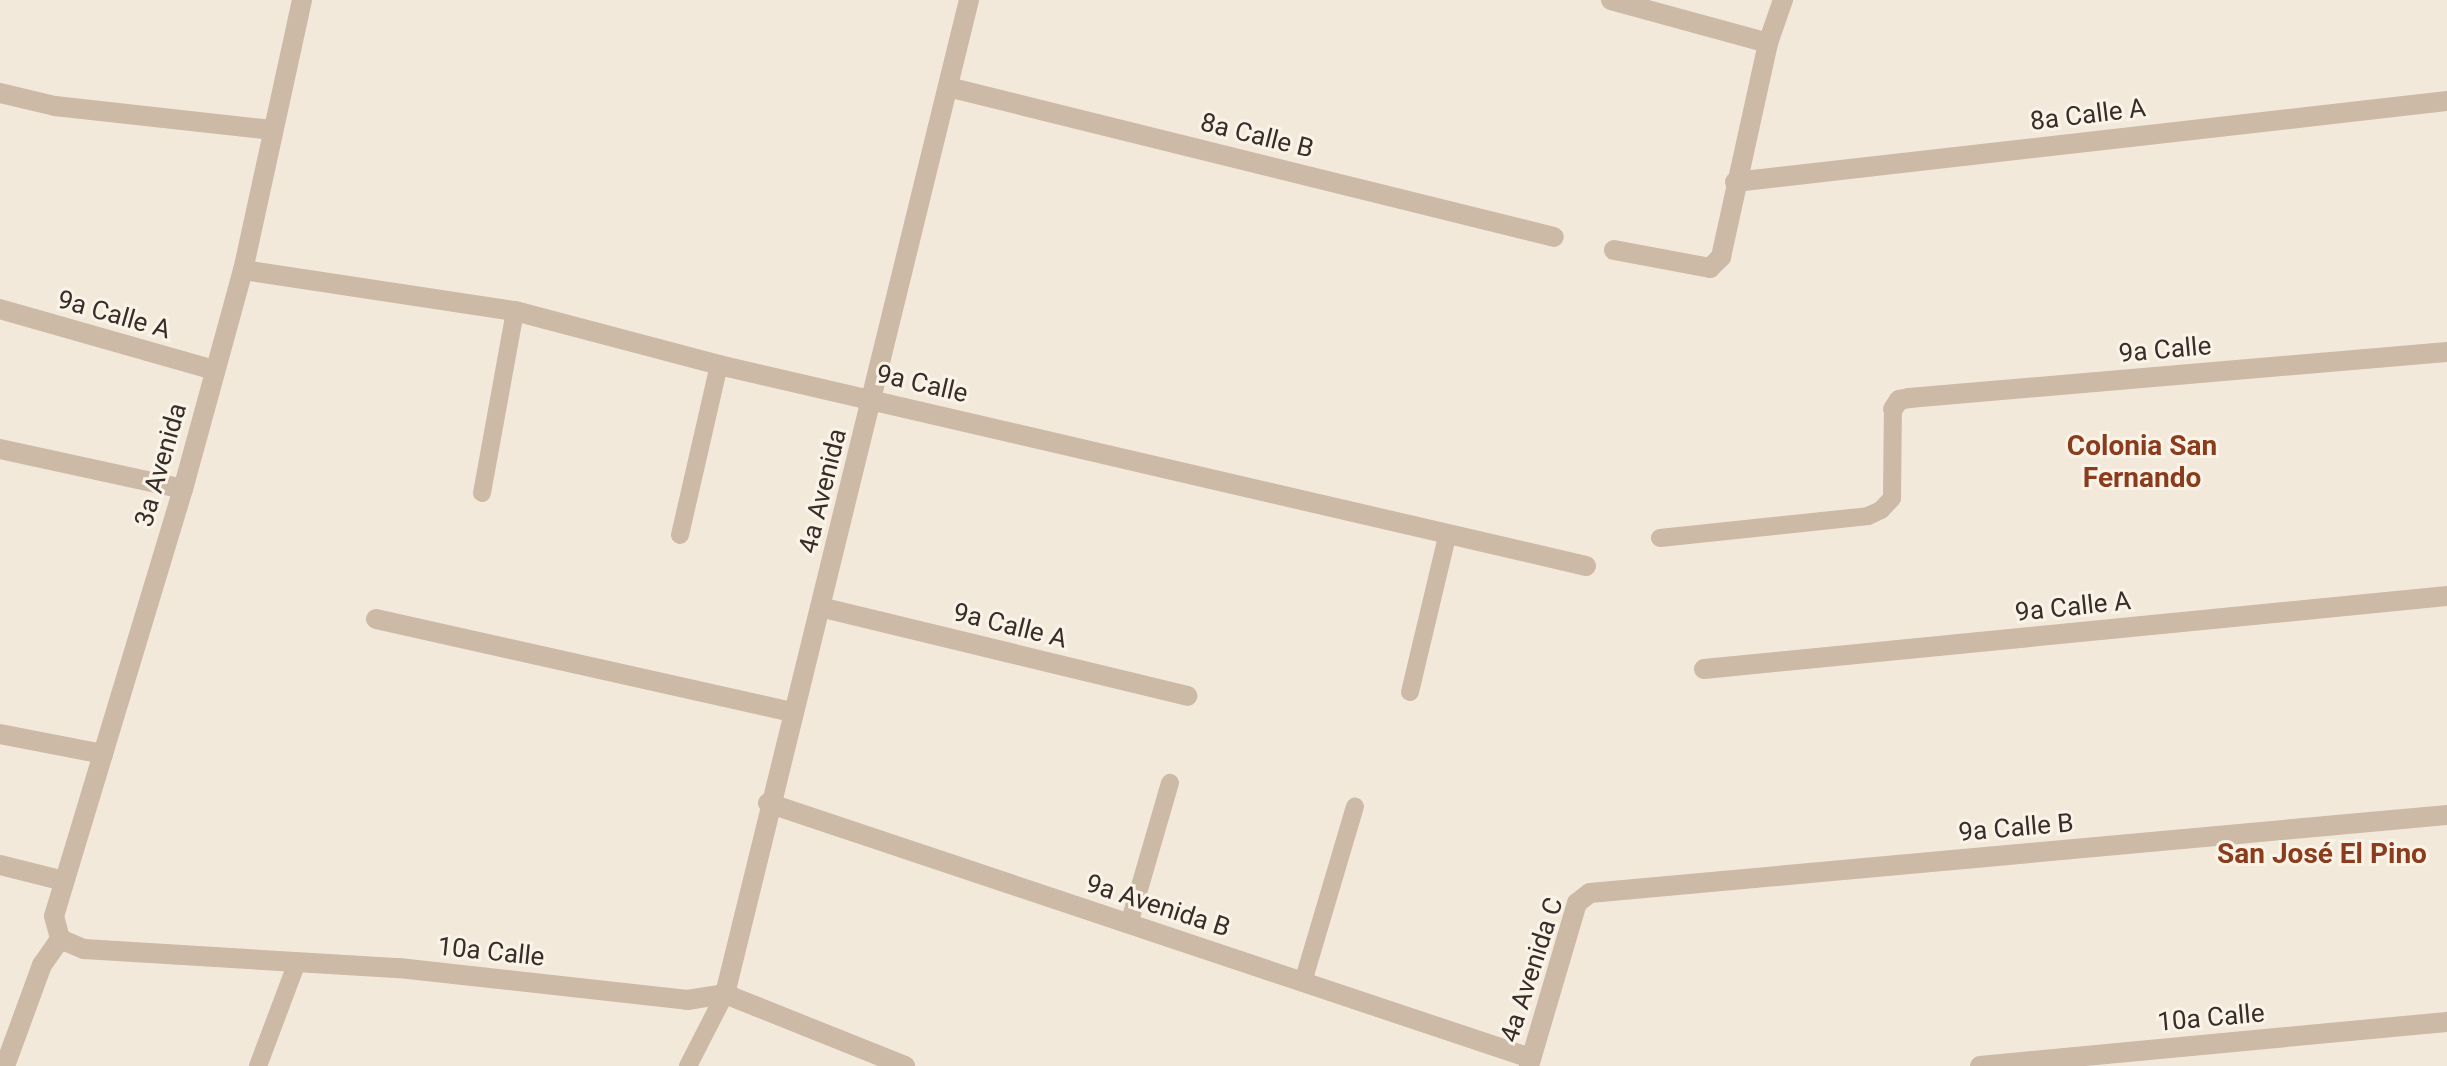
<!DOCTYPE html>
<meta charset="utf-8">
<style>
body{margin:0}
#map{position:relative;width:2447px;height:1066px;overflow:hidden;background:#f3e9db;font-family:Roboto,sans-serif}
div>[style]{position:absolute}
.service>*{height:18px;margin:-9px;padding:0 9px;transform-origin:9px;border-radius:9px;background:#ccb9a6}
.minor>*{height:20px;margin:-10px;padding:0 10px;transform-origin:10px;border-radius:10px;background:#ccb9a6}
.tertiary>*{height:20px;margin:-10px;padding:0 10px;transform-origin:10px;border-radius:10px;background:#ccb9a6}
span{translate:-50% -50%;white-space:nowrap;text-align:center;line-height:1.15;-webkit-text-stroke:6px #faf3e8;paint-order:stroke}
.street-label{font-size:26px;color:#382d28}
.neighbourhood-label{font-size:28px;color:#8b3c1c;font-weight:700}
</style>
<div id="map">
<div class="service">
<div style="left:482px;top:493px;width:185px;rotate:-79.7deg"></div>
<div style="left:680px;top:535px;width:174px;rotate:-77.1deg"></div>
<div style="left:1660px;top:538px;width:209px;rotate:-6deg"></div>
<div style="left:1868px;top:516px;width:14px;rotate:-25deg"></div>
<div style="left:1881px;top:510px;width:16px;rotate:-47deg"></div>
<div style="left:1892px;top:498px;width:89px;rotate:-89.4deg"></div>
<div style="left:1410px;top:692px;width:163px;rotate:-76.6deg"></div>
<div style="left:1129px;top:924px;width:147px;rotate:-73.8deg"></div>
<div style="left:1303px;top:982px;width:183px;rotate:-73.5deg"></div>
<div style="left:258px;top:1066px;width:111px;rotate:-69.4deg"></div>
<div style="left:688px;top:1066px;width:81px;rotate:-62.8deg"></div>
</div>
<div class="minor">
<div style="left:1611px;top:0;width:163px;rotate:15.3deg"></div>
<div style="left:948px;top:87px;width:624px;rotate:13.9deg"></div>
<div style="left:0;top:93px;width:57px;rotate:13.3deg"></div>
<div style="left:55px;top:106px;width:219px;rotate:6.3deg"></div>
<div style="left:1735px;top:182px;width:717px;rotate:-6.49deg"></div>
<div style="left:1614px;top:250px;width:98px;rotate:10.6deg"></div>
<div style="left:1710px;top:268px;width:16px;rotate:-45deg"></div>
<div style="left:1721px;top:257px;width:219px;rotate:-77.6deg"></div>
<div style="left:1768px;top:43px;width:46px;rotate:-70.8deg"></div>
<div style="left:243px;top:270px;width:275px;rotate:8.6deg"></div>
<div style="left:515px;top:311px;width:211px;rotate:14.8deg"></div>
<div style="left:719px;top:365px;width:890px;rotate:13.05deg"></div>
<div style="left:0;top:309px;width:223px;rotate:15.9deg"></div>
<div style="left:1893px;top:409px;width:11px;rotate:-56deg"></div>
<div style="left:1899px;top:400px;width:10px;rotate:-11deg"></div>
<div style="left:1909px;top:398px;width:540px;rotate:-4.89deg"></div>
<div style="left:0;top:449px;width:187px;rotate:12.3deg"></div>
<div style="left:820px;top:607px;width:378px;rotate:13.6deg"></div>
<div style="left:376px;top:619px;width:426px;rotate:12.6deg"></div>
<div style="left:1704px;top:669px;width:747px;rotate:-5.61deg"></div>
<div style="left:0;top:734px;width:105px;rotate:11deg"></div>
<div style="left:768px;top:803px;width:804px;rotate:18.5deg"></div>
<div style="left:0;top:865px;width:66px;rotate:14deg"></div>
<div style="left:5px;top:1066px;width:108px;rotate:-69.9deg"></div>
<div style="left:42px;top:965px;width:32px;rotate:-55deg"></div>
<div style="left:1529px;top:1066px;width:170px;rotate:-73.6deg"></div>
<div style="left:1577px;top:903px;width:16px;rotate:-38deg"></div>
<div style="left:1590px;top:893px;width:861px;rotate:-5.2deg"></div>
<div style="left:1980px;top:1066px;width:469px;rotate:-5.4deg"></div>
</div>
<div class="tertiary">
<div style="left:302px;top:0;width:276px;rotate:102.3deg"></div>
<div style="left:243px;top:270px;width:227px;rotate:105.3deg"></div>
<div style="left:183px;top:489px;width:446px;rotate:106.8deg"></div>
<div style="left:54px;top:916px;width:24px;rotate:75deg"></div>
<div style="left:60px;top:939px;width:26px;rotate:23deg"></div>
<div style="left:84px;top:949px;width:316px;rotate:3.5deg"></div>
<div style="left:399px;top:968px;width:290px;rotate:6.3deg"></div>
<div style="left:687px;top:1000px;width:38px;rotate:-9deg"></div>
<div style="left:725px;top:994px;width:194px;rotate:21.8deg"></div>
<div style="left:725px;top:994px;width:1024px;rotate:-76.21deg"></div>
</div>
<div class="street-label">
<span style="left:2088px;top:115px;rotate:-7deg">8a Calle A</span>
<span style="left:1257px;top:136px;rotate:14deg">8a Calle B</span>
<span style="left:114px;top:315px;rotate:16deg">9a Calle A</span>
<span style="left:2165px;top:350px;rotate:-5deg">9a Calle</span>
<span style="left:922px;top:384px;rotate:13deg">9a Calle</span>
<span style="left:161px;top:465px;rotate:-74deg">3a Avenida</span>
<span style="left:823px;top:491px;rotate:-76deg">4a Avenida</span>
<span style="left:2073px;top:607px;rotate:-6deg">9a Calle A</span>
<span style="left:1010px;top:626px;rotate:14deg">9a Calle A</span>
<span style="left:2016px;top:828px;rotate:-5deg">9a Calle B</span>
<span style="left:1158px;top:906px;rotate:18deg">9a Avenida B</span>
<span style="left:491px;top:952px;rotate:6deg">10a Calle</span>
<span style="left:1532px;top:970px;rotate:-72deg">4a Avenida C</span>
<span style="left:2211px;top:1018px;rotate:-5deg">10a Calle</span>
</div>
<div class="neighbourhood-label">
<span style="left:2142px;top:462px">Colonia San<br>Fernando</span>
<span style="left:2322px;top:854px">San José El Pino</span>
</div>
</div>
